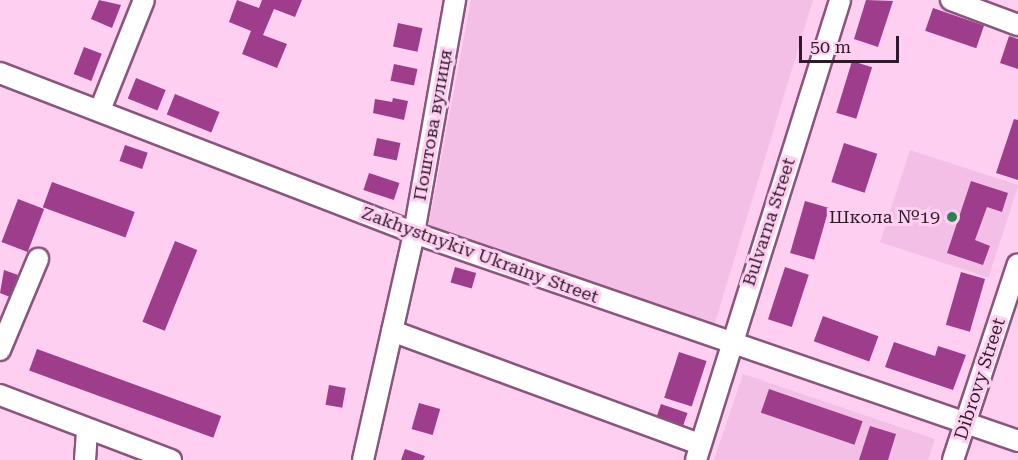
<!DOCTYPE html>
<meta charset="utf-8">
<style>
body{margin:0}
#map{position:relative;width:1018px;height:460px;overflow:hidden;background:#ffcff2;font-family:"Roboto Serif",serif}
div>[style]{position:absolute}
.built>*{inset:0;background:#f3bfe6;transform-origin:0 0}
.building>*{inset:0;background:#9d3d8c;transform-origin:0 0}
.roads{filter:drop-shadow(2px 0 #89557d) drop-shadow(-2px 0 #89557d) drop-shadow(0 2px #89557d) drop-shadow(0 -2px #89557d)}
.minor>*{height:20px;margin:-10px;padding:0 10px;transform-origin:10px;border-radius:10px;background:#fff}
.dots>*{width:16px;height:16px;translate:-50% -50%;box-sizing:border-box;border:3px solid #ffcff2;border-radius:50%}
span{translate:-50% -50%;white-space:nowrap;text-align:center;line-height:1.15;-webkit-text-stroke:6px #ffcff2;paint-order:stroke}
.street-label{font-size:18px;color:#2f1a2a}
.poi-label{font-size:18px;color:#2f1a2a}
.right{translate:-100% -50%;text-align:right}
.scale{position:absolute;left:799px;top:36px;width:100px;height:27px;box-sizing:border-box;border:3px solid #2f1a2a;border-top:0;padding-left:8px;font-size:18px;line-height:21px;white-space:nowrap;color:#2f1a2a;-webkit-text-stroke:4px #ffcff2;paint-order:stroke}
</style>
<div id="map">
<div class="built">
<div style="clip-path:polygon(471px 0,813px 0,714px 326px,428px 229px)"></div>
<div style="left:910px;top:150px;width:114px;height:97px;rotate:18deg"></div>
<div style="clip-path:polygon(743px 374px,935px 439px,928px 460px,714px 460px)"></div>
</div>
<div class="building">
<div style="clip-path:polygon(99px 0,121px 5px,112px 28px,91px 19px)"></div>
<div style="clip-path:polygon(237px 0,259px 8px,262px 0,302px 0,295px 17px,274px 9px,263px 35px,287px 44px,277px 68px,242px 54px,251px 31px,229px 22px)"></div>
<div style="clip-path:polygon(866px 0,893px 1px,878px 47px,854px 39px)"></div>
<div style="left:933px;top:8px;width:54px;height:24px;rotate:19deg"></div>
<div style="left:398px;top:23px;width:25px;height:24px;rotate:12deg"></div>
<div style="clip-path:polygon(1009px 36px,1018px 39px,1018px 69px,1000px 63px)"></div>
<div style="left:84px;top:47px;width:19px;height:29px;rotate:21deg"></div>
<div style="left:852px;top:61px;width:21px;height:54px;rotate:17deg"></div>
<div style="left:394px;top:64px;width:24px;height:17px;rotate:12deg"></div>
<div style="left:136px;top:78px;width:32px;height:22px;rotate:22deg"></div>
<div style="left:175px;top:94px;width:48px;height:22px;rotate:22deg"></div>
<div style="clip-path:polygon(393px 98px,408px 101px,404px 120px,373px 113px,375px 99px,392px 102px)"></div>
<div style="clip-path:polygon(1014px 119px,1018px 120px,1018px 180px,996px 173px)"></div>
<div style="left:377px;top:138px;width:24px;height:18px;rotate:12deg"></div>
<div style="left:844px;top:143px;width:35px;height:41px;rotate:18deg"></div>
<div style="left:125px;top:145px;width:24px;height:17px;rotate:19deg"></div>
<div style="left:369px;top:173px;width:32px;height:18px;rotate:18deg"></div>
<div style="clip-path:polygon(971px 181px,1008px 193px,1002px 212px,987px 207px,975px 240px,990px 246px,983px 265px,947px 253px)"></div>
<div style="left:52px;top:182px;width:88px;height:27px;rotate:20deg"></div>
<div style="left:18px;top:199px;width:28px;height:46px;rotate:21deg"></div>
<div style="left:805px;top:201px;width:25px;height:54px;rotate:16deg"></div>
<div style="left:175px;top:241px;width:24px;height:87px;rotate:22deg"></div>
<div style="left:455px;top:267px;width:22px;height:16px;rotate:16deg"></div>
<div style="left:785px;top:267px;width:25px;height:55px;rotate:18deg"></div>
<div style="clip-path:polygon(4px 270px,18px 275px,10px 297px,0 293px)"></div>
<div style="left:961px;top:272px;width:25px;height:55px;rotate:16deg"></div>
<div style="left:823px;top:316px;width:59px;height:27px;rotate:20deg"></div>
<div style="clip-path:polygon(894px 342px,935px 356px,938px 346px,966px 355px,953px 390px,885px 367px)"></div>
<div style="left:37px;top:349px;width:196px;height:23px;rotate:20deg"></div>
<div style="left:679px;top:352px;width:29px;height:48px;rotate:18deg"></div>
<div style="left:329px;top:385px;width:17px;height:20px;rotate:10deg"></div>
<div style="left:769px;top:389px;width:99px;height:25px;rotate:19deg"></div>
<div style="left:419px;top:403px;width:22px;height:27px;rotate:16deg"></div>
<div style="left:661px;top:404px;width:28px;height:18px;rotate:19deg"></div>
<div style="clip-path:polygon(870px 426px,896px 434px,888px 460px,859px 460px)"></div>
<div style="clip-path:polygon(405px 449px,425px 456px,423px 460px,401px 460px)"></div>
</div>
<div class="roads">
<div class="minor">
<div style="left:951px;top:0;width:72px;rotate:20.5deg"></div>
<div style="left:0;top:73px;width:444px;rotate:21.1deg"></div>
<div style="left:414px;top:233px;width:639px;rotate:19deg"></div>
<div style="left:100px;top:110px;width:118px;rotate:-68.2deg"></div>
<div style="left:392px;top:331px;width:327px;rotate:20.2deg"></div>
<div style="left:0;top:350px;width:99px;rotate:-67.3deg"></div>
<div style="left:0;top:395px;width:183px;rotate:20.8deg"></div>
<div style="left:85px;top:460px;width:31px;rotate:-86deg"></div>
<div style="left:363px;top:460px;width:233px;rotate:-77.3deg"></div>
<div style="left:414px;top:233px;width:237px;rotate:-80deg"></div>
<div style="left:696px;top:460px;width:482px;rotate:-72.6deg"></div>
<div style="left:953px;top:460px;width:206px;rotate:-71.7deg"></div>
</div>
</div>
<div class="dots">
<div style="left:952px;top:217px;background:#2d8052"></div>
</div>
<div class="street-label">
<span style="left:433px;top:125px;rotate:-80deg">Поштова вулиця</span>
<span style="left:769px;top:222px;rotate:-72deg">Bulvarna Street</span>
<span style="left:480px;top:255px;rotate:20deg">Zakhystnykiv Ukrainy Street</span>
<span style="left:980px;top:379px;rotate:-72deg">Dibrovy Street</span>
</div>
<div class="poi-label">
<span class="right" style="left:940px;top:217px">Школа №19</span>
</div>
<div class="scale">50 m</div>
</div>
